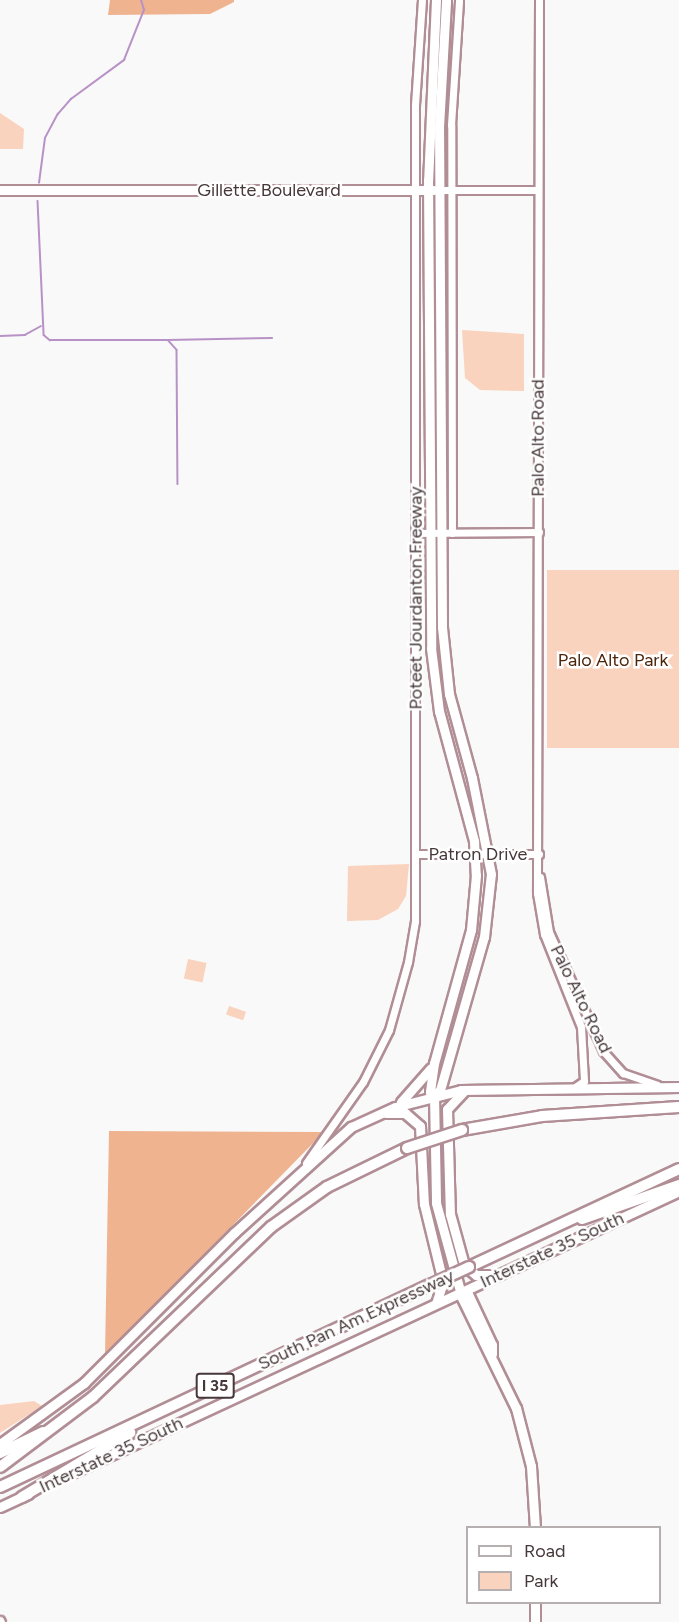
<!DOCTYPE html>
<style>
body{margin:0}
#map{position:relative;width:679px;height:1622px;overflow:hidden;background:#f9f9f9;font-family:Figtree,sans-serif}
div>[style]{position:absolute}
.green>*{inset:0;background:#f9d3bd;transform-origin:0 0}
.forest>*{inset:0;background:#efb390}
.stream>*{height:1.5px;margin:-0.75px;padding:0 0.75px;transform-origin:0.75px;border-radius:0.75px;background:#b892c6}
.roads{filter:drop-shadow(2px 0 #b18e95) drop-shadow(-2px 0 #b18e95) drop-shadow(0 2px #b18e95) drop-shadow(0 -2px #b18e95)}
.minor>*{height:7px;margin:-3.5px;padding:0 3.5px;transform-origin:3.5px;border-radius:3.5px;background:#fff}
.major>*{height:9px;margin:-4.5px;padding:0 4.5px;transform-origin:4.5px;border-radius:4.5px;background:#fff}
.highway>*{height:10px;margin:-5px;padding:0 5px;transform-origin:5px;border-radius:5px;background:#fff}
.bridges{filter:drop-shadow(2px 0 #b18e95) drop-shadow(-2px 0 #b18e95) drop-shadow(0 2px #b18e95) drop-shadow(0 -2px #b18e95)}
.highway-bridge>*{height:10px;margin:-5px;padding:0 5px;transform-origin:5px;border-radius:5px;background:#fff}
span{translate:-50% -50%;white-space:nowrap;text-align:center;line-height:1.15;-webkit-text-stroke:5px #fff;paint-order:stroke}
.shield-label span{padding:2px 4px;background:#fff;border:2px solid;border-radius:4px;-webkit-text-stroke-width:0}
.shield-label{font-size:16px;color:#46373a;font-weight:700}
.street-label{font-size:18px;color:#46373a}
.park-label{font-size:18px;color:#4b250a}
.legend{position:absolute;left:466px;top:1526px;width:195px;height:78px;box-sizing:border-box;background:#fff;border:2px solid #b5afb0;margin:0;padding:8px 10px;list-style:none;font-size:18px;color:#46373a}
.legend li{display:flex;align-items:center;gap:12px;height:30px}
.legend b{width:30px;border:2px solid #b5afb0}
</style>
<div id="map">
<div class="green">
<div style="clip-path:polygon(0 113px,24px 129px,23px 149px,0 149px)"></div>
<div style="clip-path:polygon(462px 330px,524px 334px,524px 391px,480px 390px,465px 378px)"></div>
<div style="left:547px;top:570px;width:132px;height:178px"></div>
<div style="clip-path:polygon(409px 864px,406px 896px,398px 909px,378px 920px,347px 921px,348px 866px)"></div>
<div style="left:188px;top:959px;width:19px;height:20px;rotate:12deg"></div>
<div style="left:229px;top:1006px;width:18px;height:9px;rotate:19deg"></div>
<div style="clip-path:polygon(34px 1401px,42px 1406px,0 1433px,0 1405px)"></div>
</div>
<div class="forest">
<div style="clip-path:polygon(110px 0,234px 0,234px 2px,210px 14px,108px 15px)"></div>
<div style="clip-path:polygon(109px 1131px,324px 1132px,105px 1356px)"></div>
</div>
<div class="stream">
<div style="left:39px;top:183px;width:45px;rotate:-82.4deg"></div>
<div style="left:45px;top:138px;width:27px;rotate:-62deg"></div>
<div style="left:58px;top:114px;width:20px;rotate:-49deg"></div>
<div style="left:71px;top:99px;width:66px;rotate:-36.3deg"></div>
<div style="left:124px;top:60px;width:54px;rotate:-68.2deg"></div>
<div style="left:144px;top:10px;width:10px;rotate:-107deg"></div>
<div style="left:38px;top:201px;width:134px;rotate:87.4deg"></div>
<div style="left:44px;top:335px;width:8px;rotate:40deg"></div>
<div style="left:50px;top:340px;width:118px"></div>
<div style="left:168px;top:340px;width:13px;rotate:48deg"></div>
<div style="left:177px;top:350px;width:134px;rotate:89.6deg"></div>
<div style="left:0;top:336px;width:25px;rotate:-2deg"></div>
<div style="left:25px;top:335px;width:18px;rotate:-29deg"></div>
<div style="left:168px;top:340px;width:104px;rotate:-1.1deg"></div>
</div>
<div class="roads">
<div class="minor">
<div style="left:539px;top:0;width:893px;rotate:90.13deg"></div>
<div style="left:537px;top:893px;width:42px;rotate:80.3deg"></div>
<div style="left:544px;top:934px;width:100px;rotate:68.3deg"></div>
<div style="left:581px;top:1027px;width:54px;rotate:86.8deg"></div>
<div style="left:584px;top:1081px;width:11px;rotate:146deg"></div>
<div style="left:439px;top:190px;width:99px"></div>
<div style="left:416px;top:533px;width:123px;rotate:-0.5deg"></div>
<div style="left:452px;top:533px;width:408px;rotate:-90.1deg"></div>
<div style="left:451px;top:125px;width:125px;rotate:-86.3deg"></div>
<div style="left:417px;top:854px;width:122px"></div>
<div style="left:540px;top:877px;width:56px;rotate:80.7deg"></div>
<div style="left:549px;top:932px;width:131px;rotate:65.6deg"></div>
<div style="left:603px;top:1051px;width:30px;rotate:48deg"></div>
<div style="left:623px;top:1073px;width:36px;rotate:19deg"></div>
<div style="left:306px;top:1163px;width:99px;rotate:-54.9deg"></div>
<div style="left:363px;top:1082px;width:58px;rotate:-63.4deg"></div>
<div style="left:389px;top:1030px;width:71px;rotate:-74.4deg"></div>
<div style="left:408px;top:962px;width:42px;rotate:-80.3deg"></div>
<div style="left:415px;top:921px;width:816px;rotate:-90deg"></div>
<div style="left:415px;top:105px;width:105px;rotate:-86.2deg"></div>
<div style="left:0;top:1620px;width:2px;rotate:63deg"></div>
</div>
<div class="major">
<div style="left:436px;top:0;width:180px;rotate:92.5deg"></div>
<div style="left:428px;top:180px;width:468px;rotate:89.6deg"></div>
<div style="left:431px;top:648px;width:64px;rotate:82.8deg"></div>
<div style="left:439px;top:711px;width:135px;rotate:74.9deg"></div>
<div style="left:474px;top:841px;width:34px;rotate:87deg"></div>
<div style="left:476px;top:875px;width:55px;rotate:95.2deg"></div>
<div style="left:471px;top:930px;width:138px;rotate:105.5deg"></div>
<div style="left:434px;top:1063px;width:29px;rotate:98deg"></div>
<div style="left:430px;top:1092px;width:5px;rotate:37deg"></div>
<div style="left:434px;top:1095px;width:108px;rotate:88.9deg"></div>
<div style="left:436px;top:1203px;width:98px;rotate:74.7deg"></div>
<div style="left:462px;top:1298px;width:123px;rotate:63.9deg"></div>
<div style="left:516px;top:1408px;width:60px;rotate:75.5deg"></div>
<div style="left:531px;top:1466px;width:62px;rotate:86.3deg"></div>
<div style="left:0;top:190px;width:433px"></div>
<div style="left:464px;top:1091px;width:25px;rotate:133deg"></div>
<div style="left:447px;top:1109px;width:105px;rotate:88.4deg"></div>
<div style="left:450px;top:1214px;width:53px;rotate:74.6deg"></div>
<div style="left:464px;top:1265px;width:16px;rotate:40deg"></div>
<div style="left:476px;top:1275px;width:18px"></div>
<div style="left:434px;top:1095px;width:8px;rotate:-40deg"></div>
<div style="left:440px;top:1090px;width:159px;rotate:-74deg"></div>
<div style="left:484px;top:937px;width:63px;rotate:-83.7deg"></div>
<div style="left:491px;top:874px;width:98px;rotate:-101.2deg"></div>
<div style="left:472px;top:778px;width:87px;rotate:-105.3deg"></div>
<div style="left:449px;top:694px;width:67px;rotate:-96deg"></div>
<div style="left:442px;top:627px;width:500px;rotate:-90.34deg"></div>
<div style="left:439px;top:127px;width:127px;rotate:-86.8deg"></div>
<div style="left:401px;top:1102px;width:45px;rotate:-48.6deg"></div>
<div style="left:386px;top:1113px;width:19px"></div>
<div style="left:405px;top:1113px;width:20px;rotate:41deg"></div>
<div style="left:420px;top:1126px;width:78px;rotate:87.1deg"></div>
<div style="left:424px;top:1204px;width:80px;rotate:76.3deg"></div>
<div style="left:443px;top:1282px;width:22px;rotate:108deg"></div>
<div style="left:462px;top:1292px;width:6px;rotate:18deg"></div>
<div style="left:468px;top:1294px;width:56px;rotate:64.8deg"></div>
<div style="left:492px;top:1345px;width:9px;rotate:90deg"></div>
<div style="left:0;top:1444px;width:104px;rotate:-36deg"></div>
<div style="left:84px;top:1383px;width:212px;rotate:-45deg"></div>
<div style="left:234px;top:1233px;width:158px;rotate:-42.2deg"></div>
<div style="left:351px;top:1127px;width:48px;rotate:-24.4deg"></div>
<div style="left:395px;top:1107px;width:68px;rotate:-14.4deg"></div>
<div style="left:461px;top:1090px;width:218px;rotate:-0.8deg"></div>
<div style="left:70px;top:1474px;width:672px;rotate:-24.92deg"></div>
<div style="left:0;top:1507px;width:31px;rotate:-25deg"></div>
<div style="left:535px;top:1602px;width:20px;rotate:90deg"></div>
</div>
<div class="highway">
<div style="left:462px;top:1130px;width:81px;rotate:-9.9deg"></div>
<div style="left:542px;top:1116px;width:137px;rotate:-3.8deg"></div>
<div style="left:582px;top:1219px;width:103px;rotate:-19.3deg"></div>
<div style="left:469px;top:1267px;width:232px;rotate:-25deg"></div>
<div style="left:0;top:1453px;width:48px;rotate:-26deg"></div>
<div style="left:0;top:1467px;width:116px;rotate:-37deg"></div>
<div style="left:93px;top:1397px;width:246px;rotate:-43.7deg"></div>
<div style="left:271px;top:1227px;width:69px;rotate:-35.5deg"></div>
<div style="left:327px;top:1187px;width:89px;rotate:-26deg"></div>
<div style="left:0;top:1487px;width:475px;rotate:-25.2deg"></div>
<div style="left:22px;top:1497px;width:126px;rotate:-30.7deg"></div>
</div>
</div>
<div class="bridges">
<div class="highway-bridge">
<div style="left:407px;top:1148px;width:58px;rotate:-18.1deg"></div>
<div style="left:430px;top:1285px;width:43px;rotate:-24.8deg"></div>
</div>
</div>
<div class="shield-label">
<span style="left:215px;top:1386px">I 35</span>
</div>
<div class="street-label">
<span style="left:269px;top:190px">Gillette Boulevard</span>
<span style="left:538px;top:438px;rotate:-90deg">Palo Alto Road</span>
<span style="left:416px;top:598px;rotate:-90deg">Poteet Jourdanton Freeway</span>
<span style="left:478px;top:854px">Patron Drive</span>
<span style="left:581px;top:999px;rotate:64deg">Palo Alto Road</span>
<span style="left:552px;top:1250px;rotate:-25deg">Interstate 35 South</span>
<span style="left:356px;top:1320px;rotate:-25deg">South Pan Am Expressway</span>
<span style="left:111px;top:1455px;rotate:-25deg">Interstate 35 South</span>
</div>
<div class="park-label">
<span style="left:613px;top:660px">Palo Alto Park</span>
</div>
<ul class="legend">
<li><b style="height:8px;background:#fff"></b>Road</li>
<li><b style="height:16px;background:#f9d3bd"></b>Park</li>
</ul>
</div>
